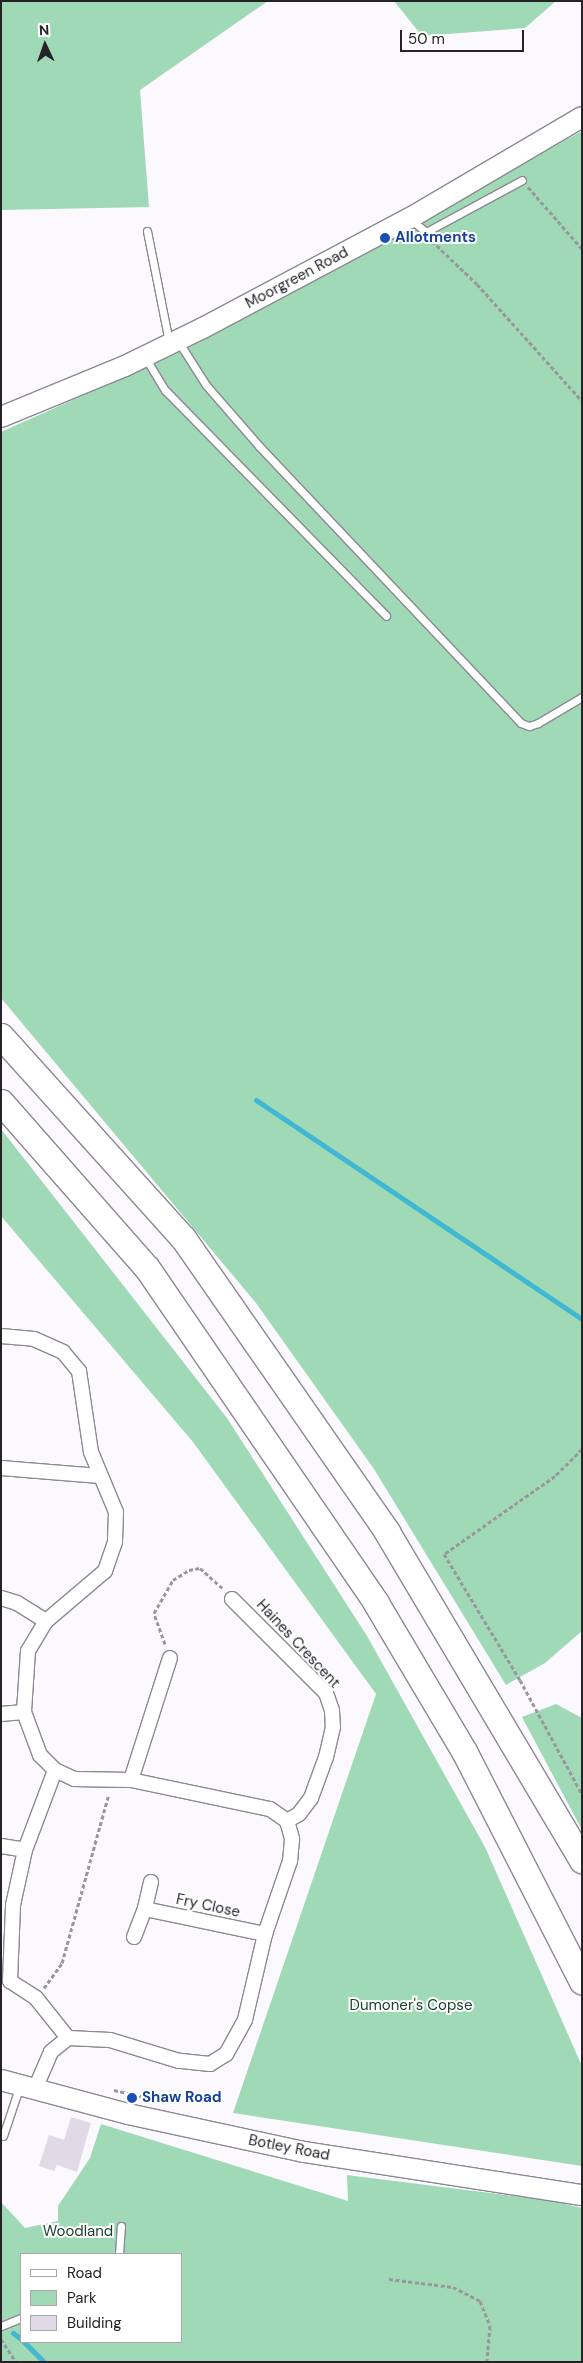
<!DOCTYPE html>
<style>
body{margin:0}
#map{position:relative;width:583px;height:2363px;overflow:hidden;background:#fbf9fe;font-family:"DM Sans",sans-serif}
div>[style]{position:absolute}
.green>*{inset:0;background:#9fd9b5}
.stream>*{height:5px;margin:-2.5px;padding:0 2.5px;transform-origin:2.5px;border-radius:2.5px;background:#40b7d3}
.building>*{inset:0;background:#e0dae7}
.path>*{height:3px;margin-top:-1.5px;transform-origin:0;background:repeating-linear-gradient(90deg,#99979c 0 4px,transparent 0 6.5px)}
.roads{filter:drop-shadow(1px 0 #8d8894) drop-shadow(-1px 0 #8d8894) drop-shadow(0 1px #8d8894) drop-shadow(0 -1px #8d8894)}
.lane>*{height:7px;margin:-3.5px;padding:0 3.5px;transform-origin:3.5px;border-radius:3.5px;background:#fff}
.street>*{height:14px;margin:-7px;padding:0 7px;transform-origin:7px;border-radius:7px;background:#fff}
.secondary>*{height:20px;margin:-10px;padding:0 10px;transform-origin:10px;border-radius:10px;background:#fff}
.highway>*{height:25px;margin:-12.5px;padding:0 12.5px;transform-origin:12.5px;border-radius:12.5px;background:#fff}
.dots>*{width:14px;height:14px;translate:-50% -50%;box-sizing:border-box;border:2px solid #fff;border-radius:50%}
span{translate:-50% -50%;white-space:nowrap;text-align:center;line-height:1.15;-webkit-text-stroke:4px #fff;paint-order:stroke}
.transit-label{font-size:15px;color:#164399;font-weight:700}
.left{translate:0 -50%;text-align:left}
.street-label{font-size:15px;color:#252328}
.park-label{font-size:15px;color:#1b402b}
.frame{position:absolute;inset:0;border:2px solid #252328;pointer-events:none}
.legend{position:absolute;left:20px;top:2253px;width:162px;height:90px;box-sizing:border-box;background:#fff;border:1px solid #a8a7a9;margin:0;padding:6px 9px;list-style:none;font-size:15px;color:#252328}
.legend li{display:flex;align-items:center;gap:10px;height:25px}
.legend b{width:25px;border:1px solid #a8a7a9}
.north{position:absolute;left:20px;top:20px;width:50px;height:50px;-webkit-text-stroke:4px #fff;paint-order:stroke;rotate:357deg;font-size:14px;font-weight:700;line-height:20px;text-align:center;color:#252328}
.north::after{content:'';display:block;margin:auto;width:18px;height:22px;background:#252328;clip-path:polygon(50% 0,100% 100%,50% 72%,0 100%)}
.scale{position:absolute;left:400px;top:30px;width:124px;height:22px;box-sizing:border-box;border:2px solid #252328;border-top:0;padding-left:6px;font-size:15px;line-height:18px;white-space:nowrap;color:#252328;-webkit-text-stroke:4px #fff;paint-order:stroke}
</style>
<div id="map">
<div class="green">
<div style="clip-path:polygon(1px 1px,268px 1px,140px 90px,149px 207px,1px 210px)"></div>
<div style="clip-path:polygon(394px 1px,556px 1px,525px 28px,422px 36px)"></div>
<div style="clip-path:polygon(582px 131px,582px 1631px,545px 1663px,506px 1685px,374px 1469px,256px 1303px,1px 998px,1px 432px,184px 350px)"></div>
<div style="clip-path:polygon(1px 1129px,227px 1418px,367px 1636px,485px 1847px,582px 2066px,582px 2166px,233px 2113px,376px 1694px,193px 1442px,1px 1216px)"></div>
<div style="clip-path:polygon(556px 1704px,582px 1718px,582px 1830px,522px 1717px)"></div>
<div style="clip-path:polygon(evenodd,101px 2124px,348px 2201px,347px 2175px,553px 2201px,582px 2208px,582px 2362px,1px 2362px,1px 2202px,25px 2228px,58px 2221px,58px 2206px,90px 2158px,101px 2124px,21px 2254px,181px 2254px,181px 2342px,21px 2342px,21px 2254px)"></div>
</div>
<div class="stream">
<div style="left:256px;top:1100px;width:393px;rotate:33.9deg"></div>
<div style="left:13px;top:2333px;width:10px;rotate:37deg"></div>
<div style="left:24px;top:2342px;width:28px;rotate:45deg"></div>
</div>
<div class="building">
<div style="clip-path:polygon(71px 2117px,91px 2123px,77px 2172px,57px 2165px,54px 2171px,39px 2166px,49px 2135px,64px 2140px)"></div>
</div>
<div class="path">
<div style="left:528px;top:187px;width:82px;rotate:48.9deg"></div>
<div style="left:432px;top:241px;width:62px;rotate:43.7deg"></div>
<div style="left:477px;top:284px;width:157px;rotate:48.1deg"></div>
<div style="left:582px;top:1449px;width:38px;rotate:135deg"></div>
<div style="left:555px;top:1476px;width:136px;rotate:144.9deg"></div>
<div style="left:444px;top:1554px;width:147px;rotate:58.9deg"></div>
<div style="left:520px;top:1680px;width:130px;rotate:61.5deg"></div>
<div style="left:165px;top:1644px;width:33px;rotate:-110deg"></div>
<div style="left:154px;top:1613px;width:38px;rotate:-60deg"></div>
<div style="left:173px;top:1580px;width:19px;rotate:-32deg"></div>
<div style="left:189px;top:1570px;width:11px;rotate:-10deg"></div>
<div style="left:200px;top:1568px;width:31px;rotate:42deg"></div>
<div style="left:44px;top:1988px;width:31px;rotate:-54deg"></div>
<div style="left:62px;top:1963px;width:175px;rotate:-74.5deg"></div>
<div style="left:114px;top:2090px;width:36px;rotate:13deg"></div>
<div style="left:389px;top:2279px;width:64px;rotate:7.1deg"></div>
<div style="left:453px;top:2287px;width:30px;rotate:27deg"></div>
<div style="left:480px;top:2301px;width:27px;rotate:68deg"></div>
<div style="left:490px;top:2326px;width:36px;rotate:95deg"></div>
<div style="left:1px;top:2339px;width:27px;rotate:57deg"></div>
</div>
<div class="roads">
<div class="lane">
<div style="left:410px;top:219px;width:21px;rotate:39deg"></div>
<div style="left:426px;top:232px;width:109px;rotate:-28.4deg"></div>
<div style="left:147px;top:231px;width:113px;rotate:78.8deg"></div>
<div style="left:178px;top:341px;width:52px;rotate:57.5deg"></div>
<div style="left:206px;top:385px;width:81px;rotate:49deg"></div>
<div style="left:259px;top:446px;width:381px;rotate:46.6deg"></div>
<div style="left:521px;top:723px;width:9px;rotate:21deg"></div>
<div style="left:529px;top:726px;width:9px;rotate:-18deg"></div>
<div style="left:538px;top:723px;width:51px;rotate:-30.6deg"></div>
<div style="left:145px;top:357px;width:39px;rotate:59deg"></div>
<div style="left:165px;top:390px;width:316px;rotate:45.6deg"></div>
<div style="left:3px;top:2136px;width:51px;rotate:-71.6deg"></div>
<div style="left:119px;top:2254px;width:28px;rotate:-86deg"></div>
<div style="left:1px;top:2326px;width:22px;rotate:-22deg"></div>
</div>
<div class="street">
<div style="left:1px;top:1336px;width:33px;rotate:5deg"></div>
<div style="left:34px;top:1339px;width:32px;rotate:24deg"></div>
<div style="left:63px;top:1352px;width:25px;rotate:50deg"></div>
<div style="left:79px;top:1371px;width:82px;rotate:81.6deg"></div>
<div style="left:91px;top:1452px;width:65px;rotate:67.4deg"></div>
<div style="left:116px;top:1512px;width:30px;rotate:92deg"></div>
<div style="left:115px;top:1542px;width:31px;rotate:109deg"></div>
<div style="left:105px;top:1571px;width:77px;rotate:139.7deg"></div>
<div style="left:46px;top:1621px;width:35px;rotate:121deg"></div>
<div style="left:28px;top:1651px;width:61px;rotate:93.8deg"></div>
<div style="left:24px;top:1712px;width:46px;rotate:69.6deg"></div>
<div style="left:40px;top:1755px;width:21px;rotate:45deg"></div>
<div style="left:55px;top:1770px;width:21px;rotate:25deg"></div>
<div style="left:74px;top:1779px;width:57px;rotate:1deg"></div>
<div style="left:131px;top:1780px;width:142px;rotate:11.8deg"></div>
<div style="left:270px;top:1809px;width:21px;rotate:35deg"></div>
<div style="left:287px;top:1821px;width:19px;rotate:74deg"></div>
<div style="left:292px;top:1839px;width:22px;rotate:95deg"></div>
<div style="left:290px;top:1861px;width:77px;rotate:108.9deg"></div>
<div style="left:265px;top:1934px;width:88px;rotate:103.1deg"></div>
<div style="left:245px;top:2020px;width:39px;rotate:119deg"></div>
<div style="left:226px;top:2054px;width:19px;rotate:148deg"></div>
<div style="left:210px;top:2064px;width:31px;rotate:-174deg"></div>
<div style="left:179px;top:2061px;width:72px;rotate:-163.1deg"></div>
<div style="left:110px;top:2040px;width:42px;rotate:-177.3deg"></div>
<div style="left:68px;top:2038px;width:22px;rotate:141deg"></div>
<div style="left:51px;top:2052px;width:40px;rotate:113.4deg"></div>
<div style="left:1px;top:1468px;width:99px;rotate:4.6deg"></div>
<div style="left:1px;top:1598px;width:17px;rotate:17deg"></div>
<div style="left:17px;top:1603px;width:34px;rotate:32deg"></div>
<div style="left:232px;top:1599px;width:133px;rotate:45deg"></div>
<div style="left:326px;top:1693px;width:18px;rotate:71deg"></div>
<div style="left:332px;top:1710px;width:17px;rotate:87deg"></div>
<div style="left:333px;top:1727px;width:31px;rotate:103deg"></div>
<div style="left:326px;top:1757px;width:44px;rotate:110.1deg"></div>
<div style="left:311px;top:1798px;width:20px;rotate:127deg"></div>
<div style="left:299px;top:1814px;width:14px;rotate:150deg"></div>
<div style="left:1px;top:1714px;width:23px;rotate:-5deg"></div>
<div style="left:131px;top:1780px;width:128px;rotate:-72.3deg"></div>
<div style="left:1px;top:1846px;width:24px;rotate:9deg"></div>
<div style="left:151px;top:1882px;width:28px;rotate:103deg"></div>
<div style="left:145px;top:1909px;width:123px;rotate:11.8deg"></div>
<div style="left:134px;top:1937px;width:30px;rotate:-69deg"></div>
<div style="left:10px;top:1981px;width:76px;rotate:-87.7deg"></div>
<div style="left:13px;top:1905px;width:56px;rotate:-77.7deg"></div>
<div style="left:25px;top:1850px;width:85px;rotate:-69.4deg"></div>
<div style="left:10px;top:1981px;width:31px;rotate:33deg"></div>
<div style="left:36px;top:1998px;width:51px;rotate:51.3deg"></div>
</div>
<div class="secondary">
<div style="left:1px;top:417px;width:134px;rotate:-22.4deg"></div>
<div style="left:125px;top:366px;width:87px;rotate:-26deg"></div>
<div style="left:203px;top:328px;width:234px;rotate:-28deg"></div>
<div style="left:410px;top:218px;width:199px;rotate:-30.4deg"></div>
<div style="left:1px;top:2080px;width:131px;rotate:15deg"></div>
<div style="left:128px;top:2114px;width:180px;rotate:12.2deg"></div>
<div style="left:304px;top:2152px;width:281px;rotate:8.8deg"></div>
</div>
<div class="highway">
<div style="left:1px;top:1036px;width:272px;rotate:48deg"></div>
<div style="left:183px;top:1238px;width:358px;rotate:55.2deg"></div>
<div style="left:387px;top:1532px;width:382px;rotate:59.3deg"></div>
<div style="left:1px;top:1102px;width:221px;rotate:48.7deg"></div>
<div style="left:147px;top:1268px;width:406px;rotate:55.6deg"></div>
<div style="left:376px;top:1603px;width:172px;rotate:59.3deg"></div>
<div style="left:464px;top:1751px;width:259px;rotate:62.9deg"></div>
</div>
</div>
<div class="dots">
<div style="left:385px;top:238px;background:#1a4fb4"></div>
<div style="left:132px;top:2098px;background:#1a4fb4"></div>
</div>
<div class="transit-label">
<span class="left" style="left:395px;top:238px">Allotments</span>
<span class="left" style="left:142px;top:2098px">Shaw Road</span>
</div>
<div class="street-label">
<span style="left:297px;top:278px;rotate:-28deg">Moorgreen Road</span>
<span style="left:298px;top:1644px;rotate:47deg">Haines Crescent</span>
<span style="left:208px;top:1906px;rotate:12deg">Fry Close</span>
<span style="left:289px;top:2148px;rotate:11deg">Botley Road</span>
</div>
<div class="park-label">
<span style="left:411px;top:2006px">Dumoner's Copse</span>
<span style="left:78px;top:2232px">Woodland</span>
</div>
<div class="frame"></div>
<ul class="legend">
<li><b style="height:6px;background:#fff"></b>Road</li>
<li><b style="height:14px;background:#9fd9b5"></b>Park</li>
<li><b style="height:14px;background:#e0dae7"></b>Building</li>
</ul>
<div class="north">N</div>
<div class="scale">50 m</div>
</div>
